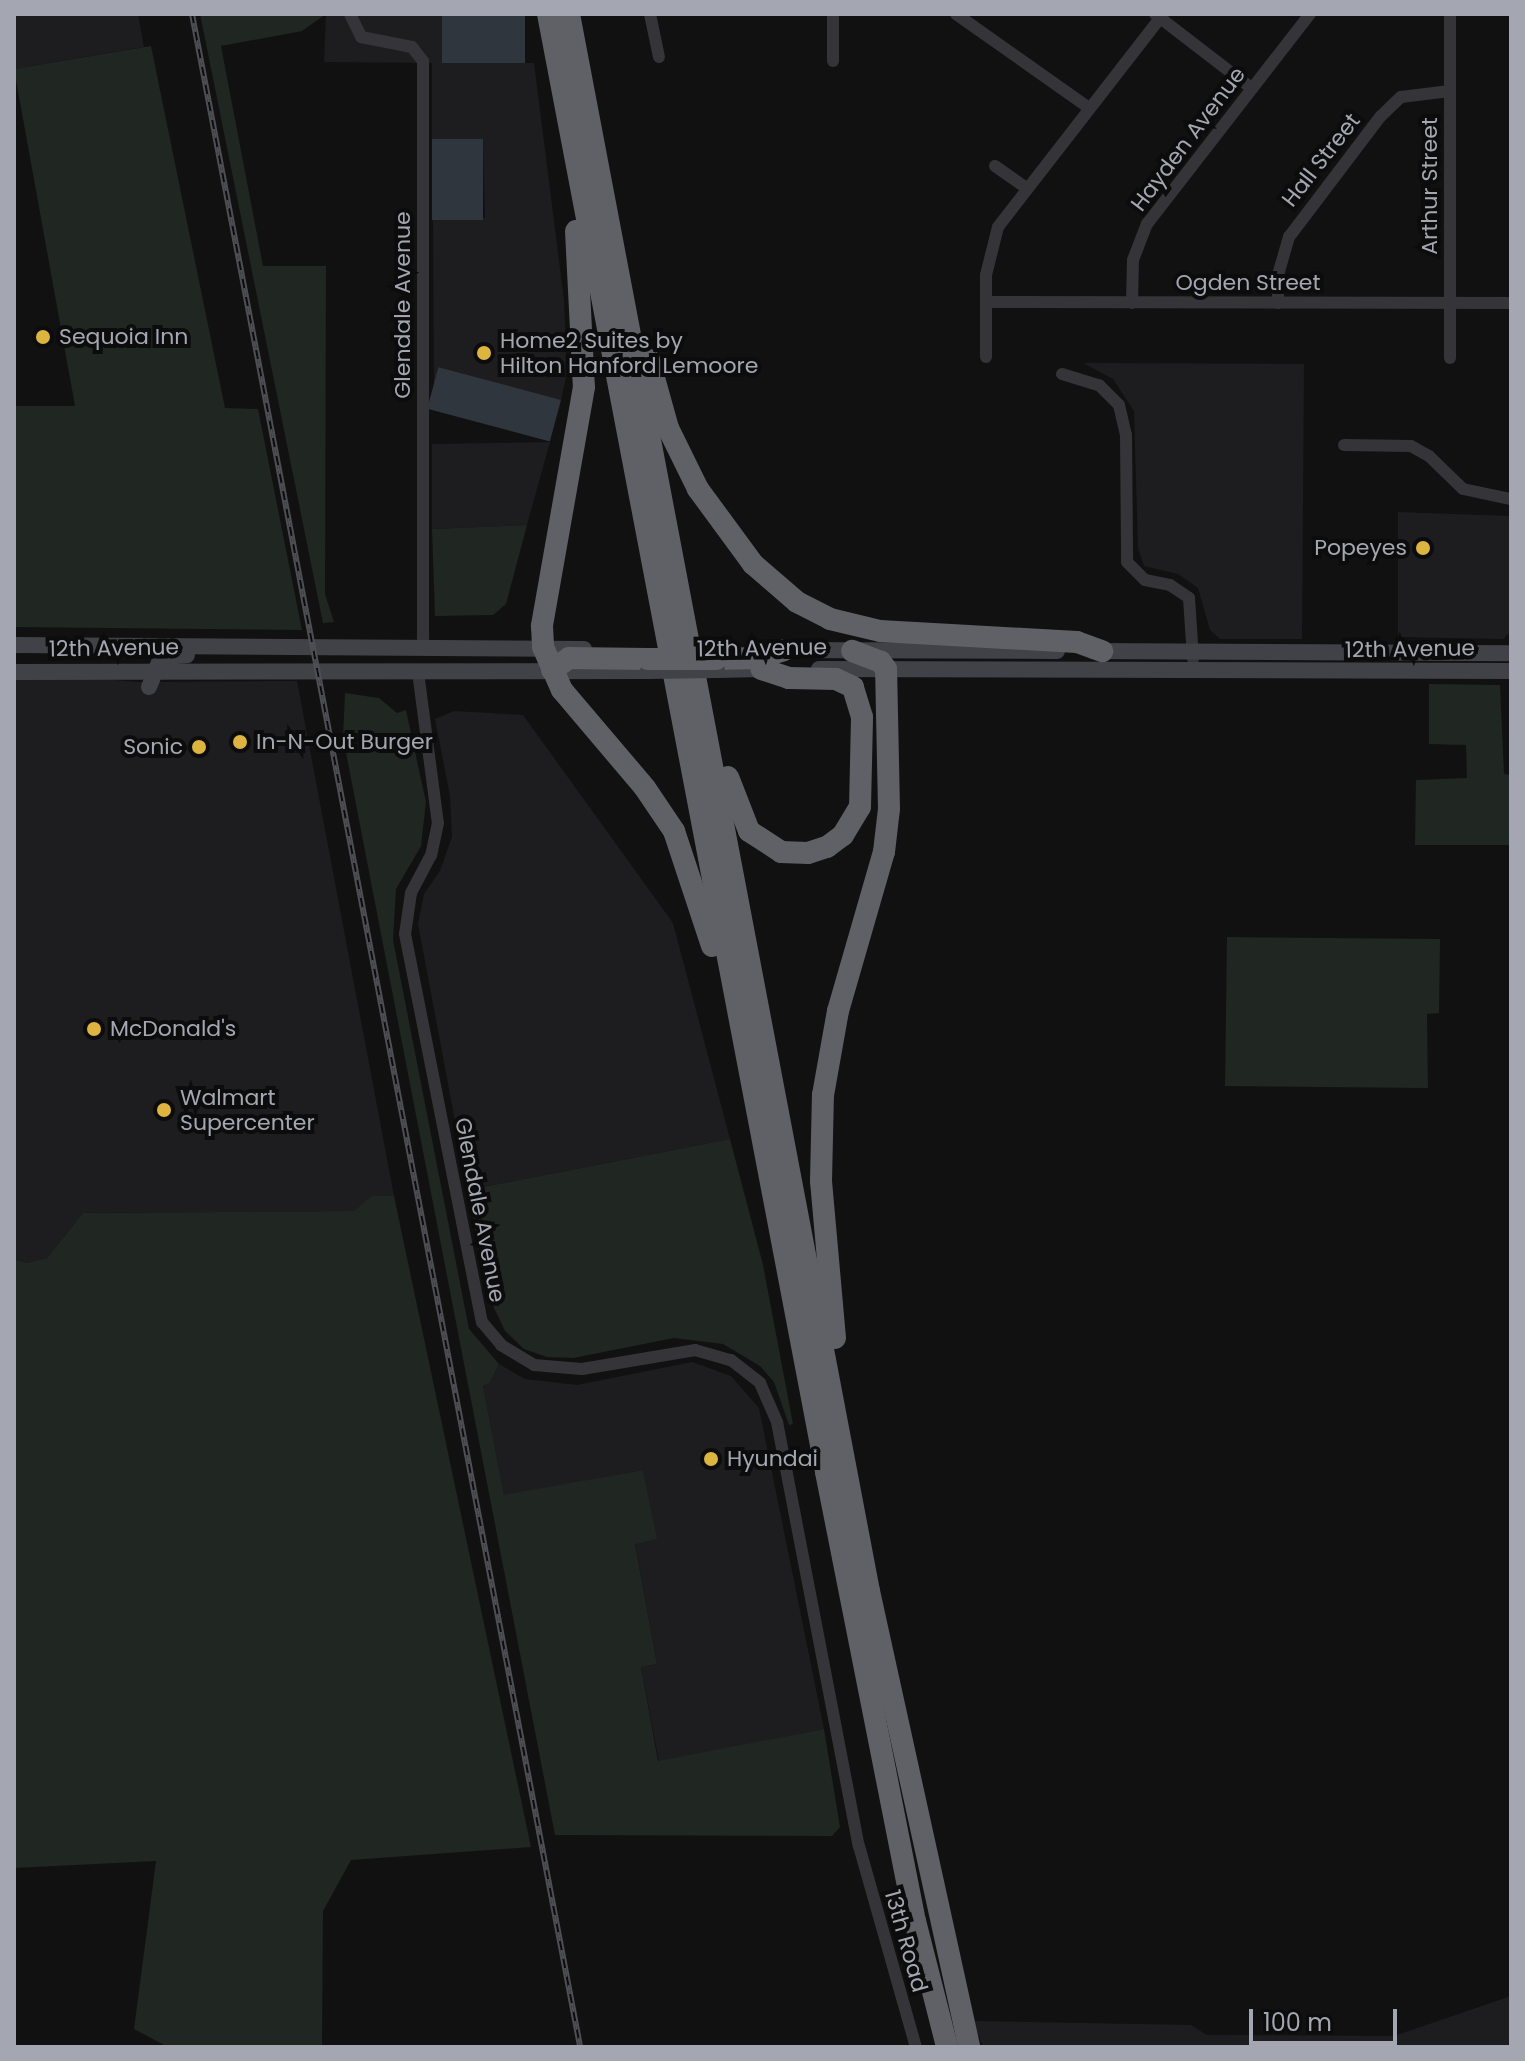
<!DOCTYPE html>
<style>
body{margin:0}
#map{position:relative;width:1525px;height:2061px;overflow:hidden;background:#111112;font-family:Poppins,sans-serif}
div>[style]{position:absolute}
.built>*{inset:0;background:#1d1d1f}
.green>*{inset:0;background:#202621}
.water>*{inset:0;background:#30363d;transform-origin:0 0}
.street>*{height:12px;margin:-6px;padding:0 6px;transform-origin:6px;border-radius:6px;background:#353539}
.secondary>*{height:16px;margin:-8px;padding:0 8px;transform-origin:8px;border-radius:8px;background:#414247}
.highway>*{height:22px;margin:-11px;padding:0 11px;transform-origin:11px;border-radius:11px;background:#5f6167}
.rail>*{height:6px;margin-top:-3px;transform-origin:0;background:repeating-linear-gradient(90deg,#0c0c0d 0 9px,#4e4f54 0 18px);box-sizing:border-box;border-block:2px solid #4e4f54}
.secondary-bridge>*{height:16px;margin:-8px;padding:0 8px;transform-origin:8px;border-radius:8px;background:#414247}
.highway-bridge>*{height:22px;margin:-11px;padding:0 11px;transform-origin:11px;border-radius:11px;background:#5f6167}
.dots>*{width:22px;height:22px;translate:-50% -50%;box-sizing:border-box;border:4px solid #0c0c0d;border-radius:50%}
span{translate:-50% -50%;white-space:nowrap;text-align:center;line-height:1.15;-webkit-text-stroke:8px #0c0c0d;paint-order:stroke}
.street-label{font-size:22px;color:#a4a7b1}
.poi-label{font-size:22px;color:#a4a7b1}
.left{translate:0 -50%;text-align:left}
.right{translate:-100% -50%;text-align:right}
.frame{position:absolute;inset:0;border:16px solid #a4a7b1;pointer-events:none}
.scale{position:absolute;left:1249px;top:2009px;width:148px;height:36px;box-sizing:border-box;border:4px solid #a4a7b1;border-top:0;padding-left:10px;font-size:24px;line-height:28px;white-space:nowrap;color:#a4a7b1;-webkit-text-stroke:6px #0c0c0d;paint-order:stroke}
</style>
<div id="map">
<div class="built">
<div style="clip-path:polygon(14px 14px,138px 14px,144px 47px,14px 69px)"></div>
<div style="clip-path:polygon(326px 14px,442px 14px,445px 63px,534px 63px,564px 300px,567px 373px,561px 400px,434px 402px,433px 220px,485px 218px,483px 139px,432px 139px,432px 63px,324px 62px)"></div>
<div style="clip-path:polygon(1083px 363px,1304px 364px,1302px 639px,1220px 639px,1210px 630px,1198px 588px,1178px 574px,1144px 566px,1138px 548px,1134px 411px,1113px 379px)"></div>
<div style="clip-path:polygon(550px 442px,527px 525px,432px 529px,432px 444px)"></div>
<div style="clip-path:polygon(1398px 512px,1510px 516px,1510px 632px,1503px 639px,1398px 637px)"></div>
<div style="clip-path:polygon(14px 672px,139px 682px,297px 681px,394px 1196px,372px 1197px,354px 1211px,83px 1213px,47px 1258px,27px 1263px,14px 1259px)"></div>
<div style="clip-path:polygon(454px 711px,523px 715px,673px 923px,730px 1139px,468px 1190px,418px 924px,424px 894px,440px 871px,452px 837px,450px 796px,435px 719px)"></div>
<div style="clip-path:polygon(692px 1362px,731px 1376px,759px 1408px,824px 1729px,659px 1762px,641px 1667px,657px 1664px,635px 1543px,656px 1539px,643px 1470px,504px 1496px,483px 1386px,490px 1383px,499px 1364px,525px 1379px,577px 1385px)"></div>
<div style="clip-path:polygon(1511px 1996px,1511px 2047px,983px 2047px,973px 2021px,1191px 2025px,1207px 2035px,1394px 2036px)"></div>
</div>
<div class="green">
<div style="clip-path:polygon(200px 14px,326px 14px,302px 31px,221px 46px,263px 266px,326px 266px,325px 594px,334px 622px,323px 623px)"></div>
<div style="clip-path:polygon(151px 46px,225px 408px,258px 409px,302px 630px,14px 627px,14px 406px,75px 406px,14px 69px)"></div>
<div style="clip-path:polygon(527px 525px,506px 604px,493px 615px,435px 616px,432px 529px)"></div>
<div style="clip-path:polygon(1429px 684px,1500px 685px,1504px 774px,1511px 775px,1511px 845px,1415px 845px,1416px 780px,1467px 778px,1466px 745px,1429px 744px)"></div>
<div style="clip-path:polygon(345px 693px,379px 698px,397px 713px,406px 710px,426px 802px,421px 846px,396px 889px,393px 940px,469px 1329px,499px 1364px,490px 1383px,483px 1386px,504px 1495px,643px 1470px,657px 1539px,635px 1544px,657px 1664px,641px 1667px,658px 1761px,824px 1729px,840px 1827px,832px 1836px,555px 1835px,343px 737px)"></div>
<div style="clip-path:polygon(1227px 937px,1440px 939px,1439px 1013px,1427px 1014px,1428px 1088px,1225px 1086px)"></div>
<div style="clip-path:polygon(730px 1139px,763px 1265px,793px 1424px,789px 1425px,774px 1382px,760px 1366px,723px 1344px,674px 1338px,573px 1358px,547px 1357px,524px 1349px,505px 1331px,485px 1289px,468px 1190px)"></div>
<div style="clip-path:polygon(372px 1196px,394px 1196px,531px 1847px,351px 1860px,323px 1911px,322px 2047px,168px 2047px,134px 2029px,156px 1861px,14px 1868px,14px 1259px,27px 1263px,47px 1258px,83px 1213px,354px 1211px)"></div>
</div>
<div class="water">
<div style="left:442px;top:14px;width:83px;height:49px"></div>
<div style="left:432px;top:139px;width:51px;height:81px"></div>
<div style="left:561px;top:400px;width:43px;height:127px;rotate:105deg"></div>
</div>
<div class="street">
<div style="left:350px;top:14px;width:25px;rotate:64deg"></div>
<div style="left:361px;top:37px;width:52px;rotate:11.1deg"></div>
<div style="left:412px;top:47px;width:18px;rotate:52deg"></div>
<div style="left:423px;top:61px;width:585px;rotate:90deg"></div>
<div style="left:650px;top:14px;width:44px;rotate:78.2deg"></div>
<div style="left:956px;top:14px;width:161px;rotate:35.2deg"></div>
<div style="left:1155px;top:14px;width:121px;rotate:37.6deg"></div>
<div style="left:833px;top:61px;width:47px;rotate:-90deg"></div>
<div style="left:995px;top:166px;width:37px;rotate:35deg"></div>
<div style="left:986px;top:302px;width:525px;rotate:0.11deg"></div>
<div style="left:1132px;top:303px;width:43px;rotate:-88.7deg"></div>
<div style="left:1133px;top:260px;width:39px;rotate:-69deg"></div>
<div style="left:1147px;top:224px;width:266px;rotate:-52.2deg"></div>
<div style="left:1278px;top:303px;width:28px;rotate:-90deg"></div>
<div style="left:1278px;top:275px;width:40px;rotate:-74deg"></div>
<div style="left:1289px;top:237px;width:151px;rotate:-52.8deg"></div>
<div style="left:1380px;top:117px;width:29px;rotate:-44deg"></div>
<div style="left:1401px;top:97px;width:49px;rotate:-7deg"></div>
<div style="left:986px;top:357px;width:82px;rotate:-90deg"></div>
<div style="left:986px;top:275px;width:49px;rotate:-76deg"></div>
<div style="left:998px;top:227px;width:269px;rotate:-52.2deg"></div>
<div style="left:1450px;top:358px;width:344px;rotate:-90deg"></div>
<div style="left:1062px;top:374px;width:39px;rotate:17deg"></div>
<div style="left:1099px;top:385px;width:28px;rotate:45deg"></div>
<div style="left:1119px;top:405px;width:31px;rotate:77deg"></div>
<div style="left:1126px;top:435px;width:127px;rotate:89.5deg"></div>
<div style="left:1127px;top:562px;width:25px;rotate:45deg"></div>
<div style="left:1145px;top:580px;width:25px;rotate:11deg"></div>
<div style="left:1170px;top:585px;width:23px;rotate:34deg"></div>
<div style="left:1189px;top:598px;width:61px;rotate:86.2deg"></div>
<div style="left:1344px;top:445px;width:67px;rotate:0.9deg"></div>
<div style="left:1411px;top:446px;width:21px;rotate:29deg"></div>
<div style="left:1429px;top:456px;width:47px;rotate:44.1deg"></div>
<div style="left:1463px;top:489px;width:49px;rotate:11.8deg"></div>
<div style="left:418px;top:672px;width:152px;rotate:82.5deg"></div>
<div style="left:438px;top:823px;width:33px;rotate:102deg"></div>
<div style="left:431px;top:855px;width:43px;rotate:117.8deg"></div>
<div style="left:411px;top:893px;width:41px;rotate:98.3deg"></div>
<div style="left:405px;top:934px;width:396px;rotate:78.8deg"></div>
<div style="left:482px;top:1322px;width:30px;rotate:50deg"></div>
<div style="left:501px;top:1345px;width:39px;rotate:31deg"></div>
<div style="left:534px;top:1365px;width:48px;rotate:4.8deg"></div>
<div style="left:582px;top:1369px;width:115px;rotate:-9.5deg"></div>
<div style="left:695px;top:1350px;width:37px;rotate:16deg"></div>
<div style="left:731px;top:1360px;width:37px;rotate:38deg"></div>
<div style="left:760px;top:1383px;width:43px;rotate:66.4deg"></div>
<div style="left:777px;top:1422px;width:432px;rotate:79.1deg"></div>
<div style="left:859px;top:1846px;width:209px;rotate:74.2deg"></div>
</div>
<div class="secondary">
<div style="left:14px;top:645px;width:570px;rotate:0.4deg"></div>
<div style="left:773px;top:650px;width:284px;rotate:0.2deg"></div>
<div style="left:1093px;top:651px;width:418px;rotate:0.3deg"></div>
<div style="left:819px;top:669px;width:692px;rotate:0.17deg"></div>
<div style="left:717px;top:670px;width:54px;rotate:-1.1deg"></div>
<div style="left:14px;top:672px;width:634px;rotate:-0.09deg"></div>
<div style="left:149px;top:687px;width:32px;rotate:-68deg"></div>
<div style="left:161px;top:657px;width:26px;rotate:-4deg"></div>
</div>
<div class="highway">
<div style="left:548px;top:14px;width:1484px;rotate:79.2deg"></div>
<div style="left:826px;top:1472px;width:458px;rotate:78.8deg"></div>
<div style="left:915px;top:1921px;width:130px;rotate:75.7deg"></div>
<div style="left:569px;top:14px;width:1605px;rotate:79.23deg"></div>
<div style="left:869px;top:1591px;width:467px;rotate:77.6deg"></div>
<div style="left:576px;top:231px;width:156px;rotate:87.1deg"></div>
<div style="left:584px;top:387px;width:243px;rotate:100deg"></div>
<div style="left:542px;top:626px;width:21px;rotate:87deg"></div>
<div style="left:543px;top:647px;width:47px;rotate:66.2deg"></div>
<div style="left:562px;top:690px;width:128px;rotate:49.7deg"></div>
<div style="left:645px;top:788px;width:52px;rotate:56deg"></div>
<div style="left:674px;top:831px;width:121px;rotate:71.7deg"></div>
<div style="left:649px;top:360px;width:71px;rotate:74.4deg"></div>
<div style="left:668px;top:428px;width:68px;rotate:63.8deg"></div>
<div style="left:698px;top:489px;width:93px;rotate:53.7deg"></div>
<div style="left:753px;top:564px;width:58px;rotate:40.8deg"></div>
<div style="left:797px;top:602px;width:37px;rotate:27deg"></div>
<div style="left:830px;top:619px;width:51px;rotate:13.5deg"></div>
<div style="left:880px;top:631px;width:197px;rotate:3.2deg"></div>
<div style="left:1077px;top:642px;width:27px;rotate:20deg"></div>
<div style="left:716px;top:659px;width:42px;rotate:-1.4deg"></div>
<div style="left:758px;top:658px;width:27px;rotate:-17deg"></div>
<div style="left:552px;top:670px;width:21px;rotate:-35deg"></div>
<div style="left:569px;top:658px;width:79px;rotate:0.7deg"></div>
<div style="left:728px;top:777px;width:58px;rotate:68.7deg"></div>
<div style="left:749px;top:831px;width:38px;rotate:33deg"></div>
<div style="left:781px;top:852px;width:27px;rotate:2deg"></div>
<div style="left:808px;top:853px;width:20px;rotate:-18deg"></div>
<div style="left:827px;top:847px;width:20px;rotate:-37deg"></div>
<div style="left:843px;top:835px;width:33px;rotate:-59deg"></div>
<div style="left:860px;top:807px;width:90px;rotate:-88.7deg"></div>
<div style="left:862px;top:717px;width:31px;rotate:-107deg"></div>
<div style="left:853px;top:687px;width:19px;rotate:-155deg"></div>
<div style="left:836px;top:679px;width:47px;rotate:-178.8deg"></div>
<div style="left:789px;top:678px;width:29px;rotate:-162deg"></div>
<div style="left:835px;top:1338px;width:158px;rotate:-95.1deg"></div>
<div style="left:821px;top:1181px;width:86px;rotate:-88.7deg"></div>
<div style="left:823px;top:1095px;width:85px;rotate:-79.9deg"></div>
<div style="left:838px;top:1011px;width:166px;rotate:-73.9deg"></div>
<div style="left:884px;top:852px;width:43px;rotate:-83.4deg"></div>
<div style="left:889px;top:809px;width:140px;rotate:-91.2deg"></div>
<div style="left:886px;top:669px;width:9px;rotate:-126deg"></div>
<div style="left:881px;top:662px;width:31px;rotate:-159deg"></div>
</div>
<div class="rail">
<div style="left:192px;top:14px;width:2070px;rotate:79.19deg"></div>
</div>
<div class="secondary-bridge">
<div style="left:648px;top:671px;width:69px;rotate:-0.8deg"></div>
</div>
<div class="highway-bridge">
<div style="left:648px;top:659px;width:68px"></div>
</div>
<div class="dots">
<div style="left:43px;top:337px;background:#dcb43f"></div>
<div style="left:484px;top:353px;background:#dcb43f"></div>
<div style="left:1423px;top:548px;background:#dcb43f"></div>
<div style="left:240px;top:742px;background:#dcb43f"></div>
<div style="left:199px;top:747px;background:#dcb43f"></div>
<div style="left:94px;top:1029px;background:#dcb43f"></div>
<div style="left:164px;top:1110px;background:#dcb43f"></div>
<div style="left:711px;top:1459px;background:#dcb43f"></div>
</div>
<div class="street-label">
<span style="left:1188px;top:139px;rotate:-53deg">Hayden Avenue</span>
<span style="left:1321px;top:160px;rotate:-52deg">Hall Street</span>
<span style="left:1430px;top:186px;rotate:-90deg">Arthur Street</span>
<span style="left:1248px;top:283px">Ogden Street</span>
<span style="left:403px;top:305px;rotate:-90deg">Glendale Avenue</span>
<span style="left:114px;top:648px;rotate:-1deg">12th Avenue</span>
<span style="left:762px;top:648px;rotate:-1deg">12th Avenue</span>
<span style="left:1410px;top:649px;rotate:-1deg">12th Avenue</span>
<span style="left:480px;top:1210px;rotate:79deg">Glendale Avenue</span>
<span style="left:906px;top:1941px;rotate:74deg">13th Road</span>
</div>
<div class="poi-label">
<span class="left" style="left:59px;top:337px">Sequoia Inn</span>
<span class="left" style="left:500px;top:353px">Home2 Suites by<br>Hilton Hanford Lemoore</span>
<span class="right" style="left:1407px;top:548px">Popeyes</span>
<span class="left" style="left:256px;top:742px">In-N-Out Burger</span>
<span class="right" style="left:183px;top:747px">Sonic</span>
<span class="left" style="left:110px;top:1029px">McDonald's</span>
<span class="left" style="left:180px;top:1110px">Walmart<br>Supercenter</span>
<span class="left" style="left:727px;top:1459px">Hyundai</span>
</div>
<div class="frame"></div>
<div class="scale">100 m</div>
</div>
